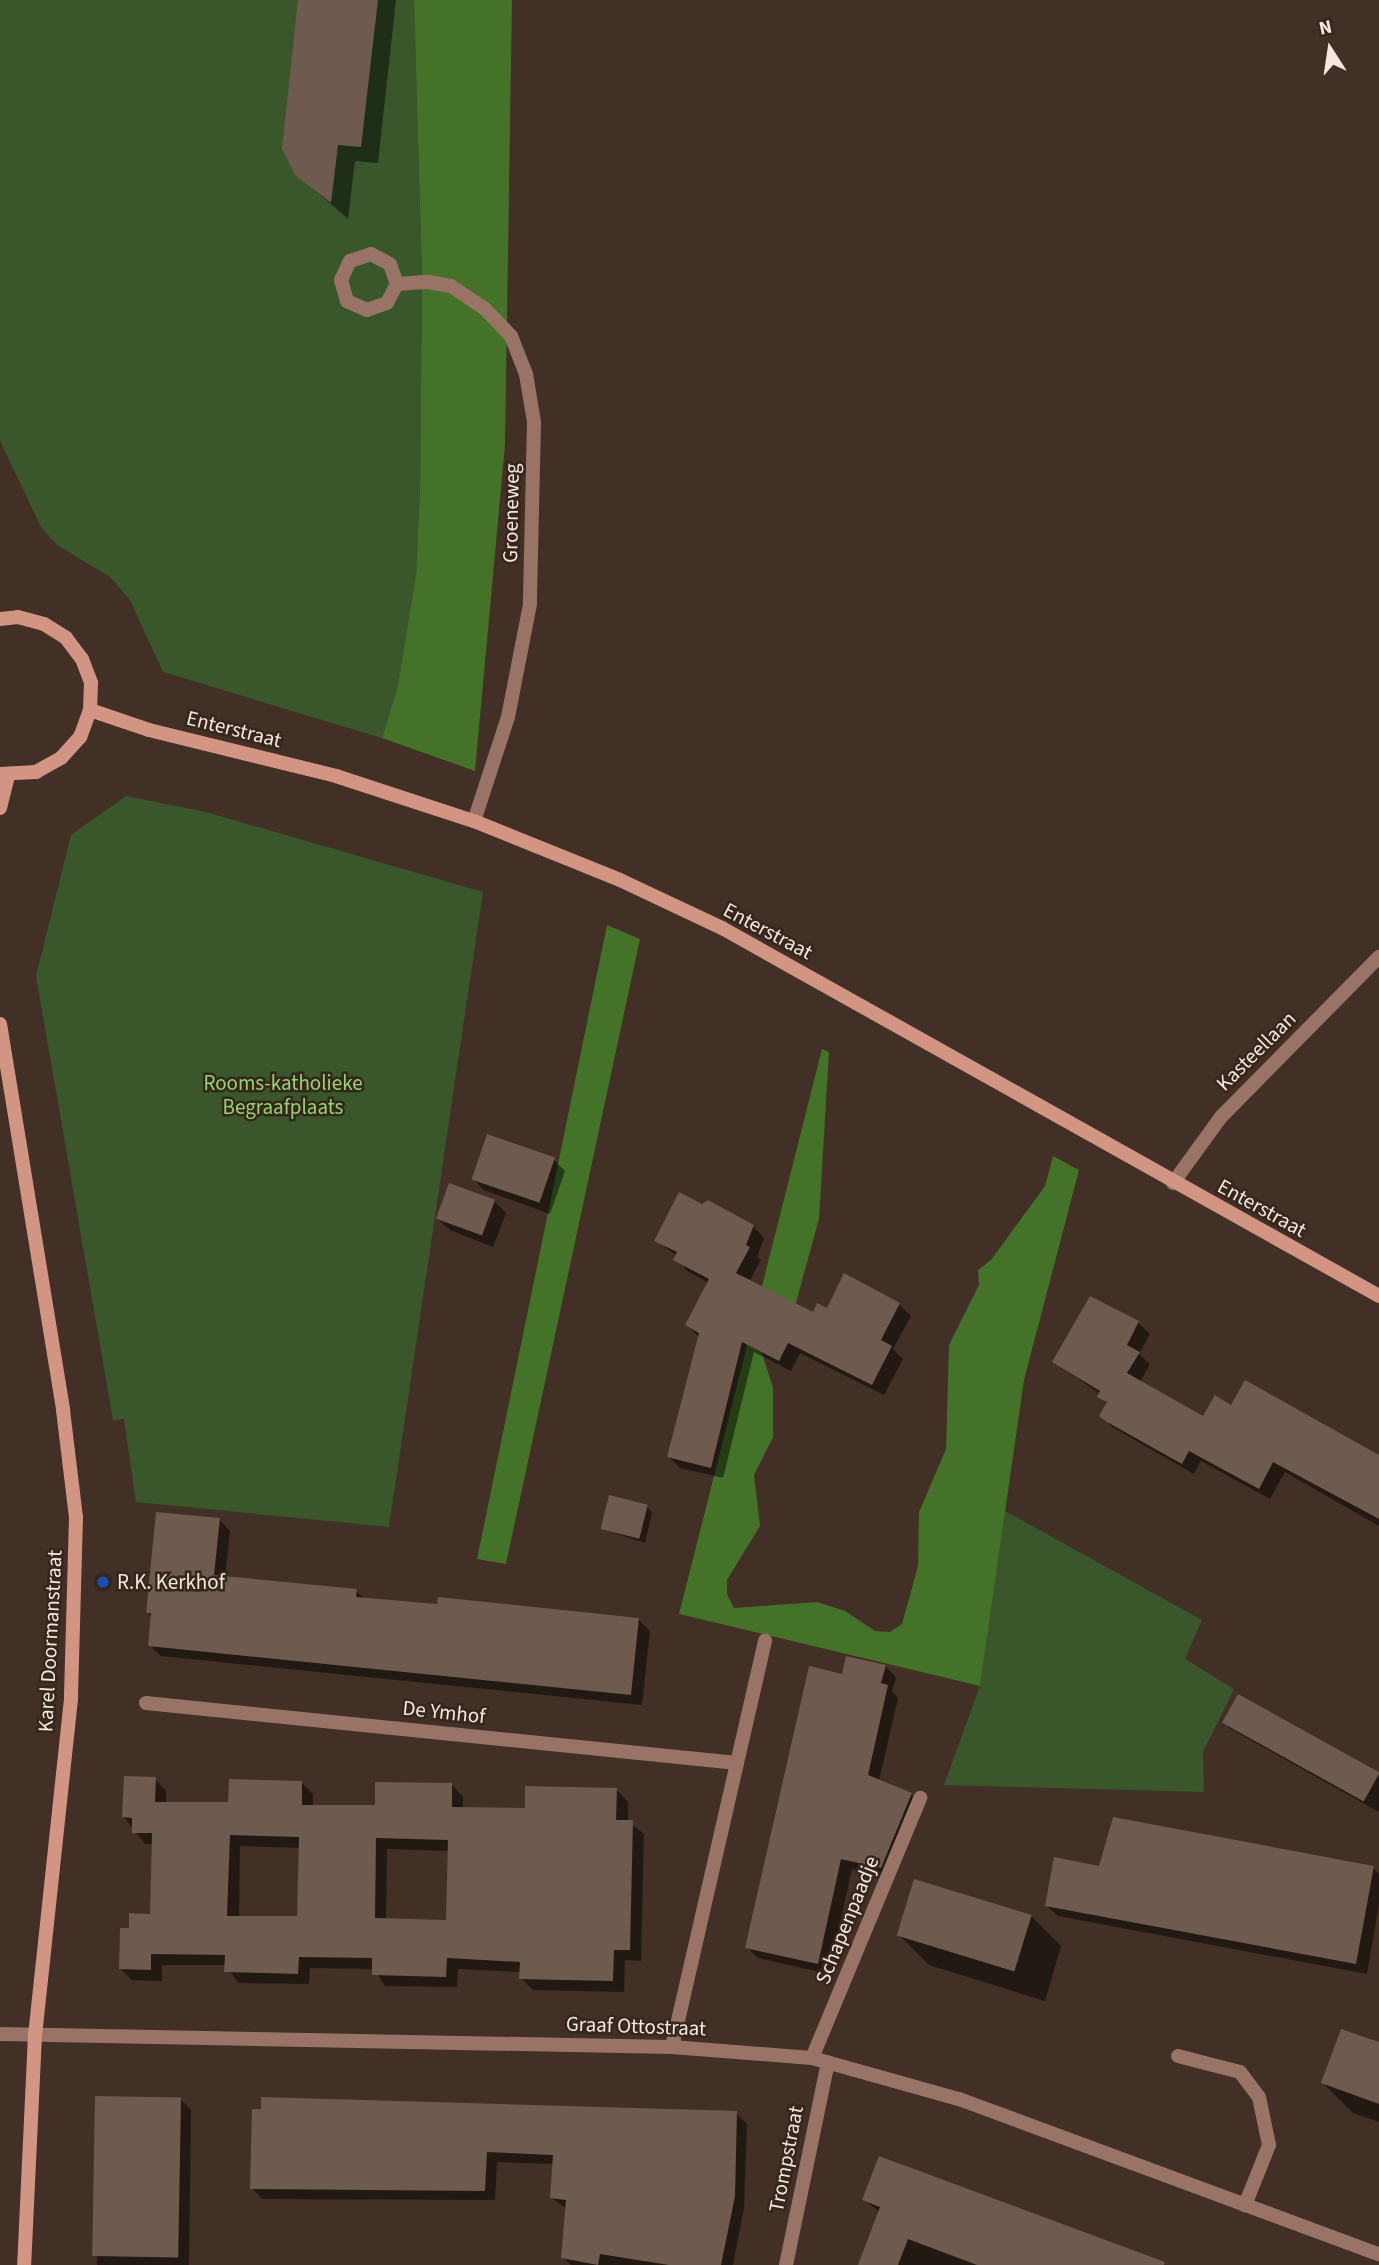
<!DOCTYPE html>
<style>
body{margin:0}
#map{position:relative;width:1379px;height:2265px;overflow:hidden;background:#422f25;font-family:"Source Sans 3",sans-serif}
div>[style]{position:absolute}
.green>*{inset:0;background:#39572b}
.forest>*{inset:0;background:#437228}
.shadow>*{inset:0;background:#0007}
.building>*{inset:0;background:#6e5a4f;transform-origin:0 0}
.service>*{height:14px;margin:-7px;padding:0 7px;transform-origin:7px;border-radius:7px;background:#9a7367}
.minor>*{height:14px;margin:-7px;padding:0 7px;transform-origin:7px;border-radius:7px;background:#9a7367}
.secondary>*{height:14px;margin:-7px;padding:0 7px;transform-origin:7px;border-radius:7px;background:#d39583}
.dots>*{width:19px;height:19px;translate:-50% -50%;box-sizing:border-box;border:4px solid #37261c;border-radius:50%}
span{translate:-50% -50%;white-space:nowrap;text-align:center;line-height:1.15;-webkit-text-stroke:5px #37261c;paint-order:stroke}
.street-label{font-size:21px;color:#f4e7e1}
.park-label{font-size:21px;color:#93d572}
.poi-label{font-size:21px;color:#f4e7e1}
.left{translate:0 -50%;text-align:left}
.north{position:absolute;left:1295px;top:14px;width:70px;height:70px;-webkit-text-stroke:5px #37261c;paint-order:stroke;rotate:348deg;font-size:19px;font-weight:700;line-height:28px;text-align:center;color:#f4e7e1}
.north::after{content:'';display:block;margin:auto;width:24px;height:32px;background:#f4e7e1;clip-path:polygon(50% 0,100% 100%,50% 72%,0 100%)}
</style>
<div id="map">
<div class="green">
<div style="clip-path:polygon(0 0,414px 0,422px 277px,420px 490px,416px 575px,398px 685px,382px 738px,163px 672px,130px 600px,110px 577px,57px 545px,41px 527px,0 441px)"></div>
<div style="clip-path:polygon(126px 796px,206px 812px,483px 892px,389px 1527px,136px 1502px,124px 1419px,113px 1420px,36px 976px,71px 835px)"></div>
<div style="clip-path:polygon(1005px 1511px,1202px 1620px,1185px 1659px,1234px 1689px,1203px 1752px,1204px 1792px,944px 1785px,980px 1686px)"></div>
</div>
<div class="forest">
<div style="clip-path:polygon(414px 0,512px 0,505px 445px,475px 771px,382px 738px,398px 685px,416px 575px,420px 490px,422px 277px)"></div>
<div style="clip-path:polygon(607px 925px,640px 939px,506px 1564px,477px 1559px)"></div>
<div style="clip-path:polygon(822px 1049px,829px 1052px,819px 1219px,795px 1306px,785px 1302px,762px 1353px,773px 1388px,773px 1437px,754px 1475px,760px 1526px,727px 1580px,727px 1594px,734px 1608px,817px 1602px,845px 1611px,875px 1631px,890px 1632px,902px 1624px,918px 1566px,919px 1512px,946px 1449px,949px 1345px,979px 1285px,978px 1270px,991px 1260px,1045px 1186px,1053px 1156px,1079px 1170px,1024px 1380px,980px 1686px,679px 1614px)"></div>
</div>
<div class="shadow">
<div style="clip-path:polygon(300px 0,396px 0,378px 163px,355px 161px,348px 219px,296px 174px)"></div>
<div style="clip-path:polygon(554px 1160px,565px 1171px,550px 1214px,484px 1190px,472px 1178px)"></div>
<div style="clip-path:polygon(494px 1201px,506px 1213px,493px 1247px,450px 1230px,438px 1219px)"></div>
<div style="clip-path:polygon(753px 1226px,764px 1238px,757px 1257px,761px 1260px,749px 1282px,814px 1314px,899px 1304px,911px 1316px,893px 1349px,903px 1359px,884px 1395px,800px 1353px,791px 1371px,754px 1352px,723px 1478px,680px 1468px,669px 1457px,699px 1337px,687px 1325px,709px 1283px,687px 1271px,677px 1256px,656px 1240px)"></div>
<div style="clip-path:polygon(1091px 1298px,1138px 1323px,1150px 1334px,1139px 1354px,1150px 1364px,1140px 1382px,1204px 1418px,1232px 1407px,1379px 1460px,1379px 1526px,1285px 1472px,1270px 1499px,1201px 1461px,1194px 1474px,1112px 1427px,1101px 1415px,1107px 1404px,1100px 1394px,1054px 1362px)"></div>
<div style="clip-path:polygon(647px 1507px,652px 1512px,645px 1543px,602px 1529px)"></div>
<div style="clip-path:polygon(219px 1519px,230px 1531px,225px 1578px,356px 1591px,365px 1599px,638px 1619px,650px 1631px,642px 1705px,161px 1656px,150px 1645px,152px 1617px,148px 1612px)"></div>
<div style="clip-path:polygon(885px 1666px,896px 1677px,892px 1691px,898px 1698px,879px 1781px,911px 1794px,922px 1805px,892px 1878px,852px 1869px,829px 1974px,758px 1958px,747px 1947px,843px 1676px)"></div>
<div style="clip-path:polygon(1224px 1722px,1379px 1775px,1379px 1812px,1229px 1728px)"></div>
<div style="clip-path:polygon(evenodd,155px 1779px,166px 1791px,166px 1803px,230px 1804px,301px 1782px,313px 1794px,313px 1806px,377px 1807px,452px 1785px,463px 1797px,463px 1809px,527px 1809px,617px 1790px,628px 1802px,628px 1822px,644px 1834px,641px 1961px,625px 1960px,624px 1992px,533px 1990px,521px 1978px,521px 1972px,458px 1969px,457px 1987px,385px 1986px,374px 1969px,310px 1968px,309px 1984px,238px 1983px,226px 1965px,162px 1965px,162px 1981px,132px 1980px,121px 1969px,131px 1930px,152px 1915px,154px 1844px,145px 1844px,124px 1817px,155px 1779px,240px 1846px,301px 1848px,299px 1917px,239px 1918px,240px 1846px,155px 1779px,387px 1849px,450px 1851px,447px 1922px,386px 1920px,387px 1849px)"></div>
<div style="clip-path:polygon(1100px 1868px,1373px 1868px,1379px 1874px,1379px 1905px,1367px 1974px,1058px 1916px,1047px 1906px)"></div>
<div style="clip-path:polygon(1031px 1916px,1061px 1946px,1045px 2001px,929px 1965px,899px 1935px)"></div>
<div style="clip-path:polygon(1379px 2044px,1379px 2122px,1353px 2113px,1323px 2083px)"></div>
<div style="clip-path:polygon(96px 2098px,180px 2099px,191px 2110px,189px 2265px,97px 2265px)"></div>
<div style="clip-path:polygon(736px 2113px,747px 2124px,744px 2208px,733px 2265px,571px 2265px,563px 2257px,567px 2209px,552px 2198px,554px 2164px,497px 2162px,495px 2200px,262px 2199px,252px 2188px)"></div>
<div style="clip-path:polygon(864px 2200px,1161px 2261px,1165px 2265px,860px 2265px,880px 2212px)"></div>
</div>
<div class="building">
<div style="clip-path:polygon(298px 0,378px 0,361px 147px,338px 145px,331px 203px,295px 175px,282px 149px)"></div>
<div style="left:487px;top:1134px;width:72px;height:48px;rotate:19deg"></div>
<div style="left:449px;top:1183px;width:49px;height:38px;rotate:20deg"></div>
<div style="clip-path:polygon(679px 1192px,702px 1204px,708px 1200px,754px 1225px,746px 1245px,750px 1247px,736px 1273px,813px 1312px,817px 1303px,827px 1308px,844px 1273px,900px 1303px,881px 1340px,892px 1346px,872px 1385px,788px 1343px,779px 1361px,742px 1342px,711px 1468px,667px 1457px,699px 1333px,685px 1325px,709px 1279px,673px 1260px,677px 1252px,654px 1241px)"></div>
<div style="clip-path:polygon(1090px 1296px,1139px 1321px,1127px 1345px,1140px 1352px,1127px 1373px,1203px 1416px,1215px 1395px,1231px 1405px,1245px 1380px,1379px 1455px,1379px 1519px,1273px 1462px,1259px 1489px,1189px 1451px,1182px 1464px,1107px 1422px,1099px 1416px,1107px 1402px,1097px 1397px,1100px 1391px,1052px 1362px)"></div>
<div style="left:609px;top:1495px;width:40px;height:35px;rotate:14deg"></div>
<div style="clip-path:polygon(156px 1512px,220px 1518px,214px 1575px,357px 1589px,356px 1597px,437px 1604px,438px 1597px,639px 1618px,631px 1695px,148px 1646px,151px 1613px,146px 1613px)"></div>
<div style="clip-path:polygon(846px 1656px,886px 1665px,881px 1683px,888px 1685px,868px 1775px,912px 1793px,881px 1868px,841px 1859px,818px 1964px,745px 1948px,809px 1666px,842px 1674px)"></div>
<div style="left:1238px;top:1694px;width:162px;height:33px;rotate:29deg"></div>
<div style="clip-path:polygon(evenodd,124px 1776px,156px 1777px,155px 1802px,228px 1802px,229px 1779px,302px 1781px,302px 1805px,375px 1805px,375px 1782px,452px 1783px,452px 1807px,525px 1808px,525px 1786px,617px 1788px,616px 1820px,633px 1820px,630px 1950px,614px 1950px,613px 1981px,519px 1979px,520px 1962px,447px 1958px,446px 1977px,372px 1975px,372px 1958px,299px 1957px,298px 1974px,266px 1973px,224px 1972px,225px 1955px,151px 1954px,151px 1970px,119px 1969px,120px 1928px,129px 1928px,129px 1913px,150px 1914px,152px 1833px,132px 1833px,132px 1818px,122px 1817px,124px 1776px,230px 1835px,299px 1837px,297px 1916px,227px 1916px,230px 1835px,124px 1776px,376px 1838px,448px 1840px,446px 1920px,375px 1918px,376px 1838px)"></div>
<div style="clip-path:polygon(1113px 1817px,1374px 1866px,1356px 1964px,1045px 1906px,1054px 1857px,1099px 1866px)"></div>
<div style="left:914px;top:1879px;width:123px;height:59px;rotate:17deg"></div>
<div style="clip-path:polygon(1341px 2029px,1379px 2042px,1379px 2104px,1321px 2083px)"></div>
<div style="left:95px;top:2096px;width:86px;height:160px;rotate:1deg"></div>
<div style="clip-path:polygon(261px 2097px,737px 2111px,735px 2196px,721px 2265px,669px 2265px,600px 2254px,598px 2265px,561px 2258px,566px 2200px,550px 2198px,553px 2155px,487px 2152px,485px 2191px,250px 2189px,252px 2109px,261px 2109px)"></div>
<div style="clip-path:polygon(879px 2156px,1165px 2262px,1164px 2265px,977px 2265px,908px 2239px,898px 2265px,858px 2265px,880px 2207px,862px 2200px)"></div>
</div>
<div class="service">
<div style="left:812px;top:2058px;width:282px;rotate:-67.4deg"></div>
</div>
<div class="minor">
<div style="left:397px;top:284px;width:21px;rotate:118deg"></div>
<div style="left:387px;top:303px;width:21px;rotate:161deg"></div>
<div style="left:367px;top:310px;width:22px;rotate:-156deg"></div>
<div style="left:347px;top:301px;width:22px;rotate:-106deg"></div>
<div style="left:341px;top:280px;width:21px;rotate:-65deg"></div>
<div style="left:350px;top:261px;width:22px;rotate:-18deg"></div>
<div style="left:371px;top:254px;width:21px;rotate:28deg"></div>
<div style="left:390px;top:264px;width:21px;rotate:71deg"></div>
<div style="left:397px;top:284px;width:31px;rotate:-4deg"></div>
<div style="left:428px;top:282px;width:23px;rotate:10deg"></div>
<div style="left:451px;top:286px;width:40px;rotate:34deg"></div>
<div style="left:484px;top:308px;width:39px;rotate:46deg"></div>
<div style="left:511px;top:336px;width:41px;rotate:68.5deg"></div>
<div style="left:526px;top:374px;width:49px;rotate:80.5deg"></div>
<div style="left:534px;top:422px;width:182px;rotate:91.3deg"></div>
<div style="left:530px;top:604px;width:115px;rotate:101deg"></div>
<div style="left:508px;top:717px;width:109px;rotate:108.1deg"></div>
<div style="left:1173px;top:1183px;width:82px;rotate:-54deg"></div>
<div style="left:1221px;top:1117px;width:225px;rotate:-45.4deg"></div>
<div style="left:146px;top:1703px;width:594px;rotate:5.8deg"></div>
<div style="left:0;top:2034px;width:672px;rotate:1.11deg"></div>
<div style="left:672px;top:2047px;width:140px;rotate:4.5deg"></div>
<div style="left:812px;top:2058px;width:153px;rotate:15.6deg"></div>
<div style="left:959px;top:2099px;width:448px;rotate:20.3deg"></div>
<div style="left:672px;top:2047px;width:417px;rotate:-77.1deg"></div>
<div style="left:1178px;top:2056px;width:64px;rotate:14.5deg"></div>
<div style="left:1240px;top:2072px;width:31px;rotate:53deg"></div>
<div style="left:1259px;top:2097px;width:49px;rotate:78.2deg"></div>
<div style="left:1269px;top:2145px;width:65px;rotate:111.8deg"></div>
<div style="left:786px;top:2265px;width:207px;rotate:-78.3deg"></div>
</div>
<div class="secondary">
<div style="left:0;top:619px;width:18px;rotate:-6deg"></div>
<div style="left:18px;top:617px;width:27px;rotate:15deg"></div>
<div style="left:44px;top:624px;width:26px;rotate:32deg"></div>
<div style="left:66px;top:638px;width:26px;rotate:53deg"></div>
<div style="left:82px;top:659px;width:26px;rotate:69deg"></div>
<div style="left:91px;top:683px;width:27px;rotate:92deg"></div>
<div style="left:90px;top:710px;width:29px;rotate:110deg"></div>
<div style="left:80px;top:737px;width:28px;rotate:132deg"></div>
<div style="left:61px;top:758px;width:29px;rotate:151deg"></div>
<div style="left:36px;top:772px;width:36px;rotate:177deg"></div>
<div style="left:90px;top:710px;width:62px;rotate:18.7deg"></div>
<div style="left:149px;top:730px;width:193px;rotate:13.8deg"></div>
<div style="left:336px;top:776px;width:145px;rotate:18.1deg"></div>
<div style="left:474px;top:821px;width:157px;rotate:22deg"></div>
<div style="left:620px;top:880px;width:113px;rotate:25.2deg"></div>
<div style="left:722px;top:928px;width:753px;rotate:29.25deg"></div>
<div style="left:0;top:808px;width:33px;rotate:-76deg"></div>
<div style="left:0;top:1024px;width:391px;rotate:80.7deg"></div>
<div style="left:63px;top:1410px;width:108px;rotate:83.1deg"></div>
<div style="left:76px;top:1517px;width:182px;rotate:91.6deg"></div>
<div style="left:71px;top:1699px;width:338px;rotate:96.1deg"></div>
<div style="left:35px;top:2035px;width:230px;rotate:92.7deg"></div>
</div>
<div class="dots">
<div style="left:103px;top:1582px;background:#1a4fb4"></div>
</div>
<div class="street-label">
<span style="left:511px;top:513px;rotate:-89deg">Groeneweg</span>
<span style="left:234px;top:729px;rotate:14deg">Enterstraat</span>
<span style="left:768px;top:931px;rotate:28deg">Enterstraat</span>
<span style="left:1256px;top:1051px;rotate:-45deg">Kasteellaan</span>
<span style="left:1262px;top:1208px;rotate:29deg">Enterstraat</span>
<span style="left:50px;top:1641px;rotate:-87deg">Karel Doormanstraat</span>
<span style="left:444px;top:1712px;rotate:6deg">De Ymhof</span>
<span style="left:847px;top:1920px;rotate:-68deg">Schapenpaadje</span>
<span style="left:636px;top:2026px;rotate:2deg">Graaf Ottostraat</span>
<span style="left:786px;top:2159px;rotate:-79deg">Trompstraat</span>
</div>
<div class="park-label">
<span style="left:283px;top:1095px">Rooms-katholieke<br>Begraafplaats</span>
</div>
<div class="poi-label">
<span class="left" style="left:117px;top:1582px">R.K. Kerkhof</span>
</div>
<div class="north">N</div>
</div>
